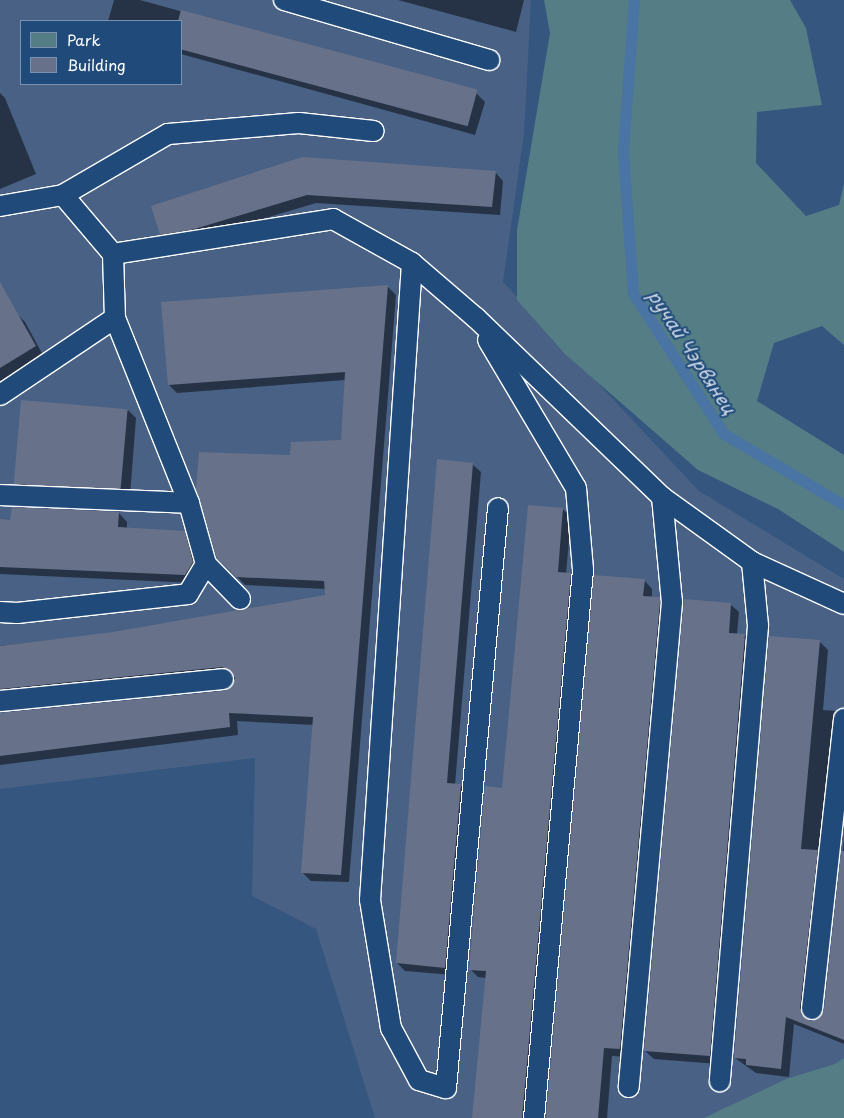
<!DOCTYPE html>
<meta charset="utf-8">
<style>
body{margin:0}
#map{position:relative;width:844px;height:1118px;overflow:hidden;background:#35567f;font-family:"Playpen Sans",sans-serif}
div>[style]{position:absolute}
.built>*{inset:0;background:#486184}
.green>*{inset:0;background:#547d85}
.shadow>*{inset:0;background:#0007}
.stream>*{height:11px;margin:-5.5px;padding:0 5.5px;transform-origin:5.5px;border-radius:5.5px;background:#4974a3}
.building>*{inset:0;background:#68718a;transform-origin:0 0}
.roads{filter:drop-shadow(1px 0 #fff) drop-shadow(-1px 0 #fff) drop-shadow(0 1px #fff) drop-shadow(0 -1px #fff)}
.service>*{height:20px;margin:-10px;padding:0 10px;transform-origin:10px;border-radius:10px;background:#1f4a7a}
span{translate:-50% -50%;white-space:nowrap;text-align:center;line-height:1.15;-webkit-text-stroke:4px #1f4a7a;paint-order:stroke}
.water-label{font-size:18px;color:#d2dce8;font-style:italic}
.legend{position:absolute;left:20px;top:20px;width:162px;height:65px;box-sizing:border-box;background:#1f4a7a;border:1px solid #7992af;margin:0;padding:6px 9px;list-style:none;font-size:15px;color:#fff}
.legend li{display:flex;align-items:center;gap:10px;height:25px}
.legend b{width:25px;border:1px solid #7992af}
</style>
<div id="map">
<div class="built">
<div style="clip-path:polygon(evenodd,0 0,531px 0,524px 133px,503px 282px,699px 491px,844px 579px,844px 1090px,761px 1118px,375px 1118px,316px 929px,252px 896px,255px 758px,0 789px,0 0,21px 21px,181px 21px,181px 84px,21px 84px,21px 21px)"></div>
</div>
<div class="green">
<div style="clip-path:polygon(544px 0,790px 0,806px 28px,822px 105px,757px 112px,756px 163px,806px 216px,839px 205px,844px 184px,844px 345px,822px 326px,774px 343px,757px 401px,844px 455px,844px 552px,778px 509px,698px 470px,565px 354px,517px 300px,517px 230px,550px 33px)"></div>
<div style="clip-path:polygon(844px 1058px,844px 1118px,704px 1118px,786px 1079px,835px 1064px)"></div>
</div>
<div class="shadow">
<div style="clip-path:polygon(114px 0,140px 0,476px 93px,485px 102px,475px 135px,181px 54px,181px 21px,108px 21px)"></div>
<div style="clip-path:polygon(398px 0,524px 0,516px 32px)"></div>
<div style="clip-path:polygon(0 93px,5px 98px,36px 174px,0 189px)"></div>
<div style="clip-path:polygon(495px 172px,503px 181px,500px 215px,316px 203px,199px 238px,169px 242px,161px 234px,152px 206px)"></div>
<div style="clip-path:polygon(388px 287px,396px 295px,349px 882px,311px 881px,303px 873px,314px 725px,237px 721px,238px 735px,0 765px,0 714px,225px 692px,235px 685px,234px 677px,231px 675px,0 702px,0 646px,114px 633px,326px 596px,326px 589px,245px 585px,218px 557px,291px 456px,342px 441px,345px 380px,177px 393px,169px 385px)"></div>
<div style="clip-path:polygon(16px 313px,25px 322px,43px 355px,0 381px,0 314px)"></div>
<div style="clip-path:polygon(128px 410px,136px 418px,130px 496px,23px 492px,15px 483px)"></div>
<div style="clip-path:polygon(472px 464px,481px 472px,455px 785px,461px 786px,469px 794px,453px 975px,405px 971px,397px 963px)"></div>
<div style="clip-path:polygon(13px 509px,119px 513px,127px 522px,127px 529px,184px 533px,193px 541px,201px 571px,194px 583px,0 574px,0 520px,12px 521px)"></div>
<div style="clip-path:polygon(563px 509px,571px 518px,566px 574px,570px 574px,579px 583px,531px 1118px,473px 1118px,486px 978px,478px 977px,470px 969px,504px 789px)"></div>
<div style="clip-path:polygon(644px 580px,652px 589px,652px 598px,659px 598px,668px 607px,628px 1057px,612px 1056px,607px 1118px,547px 1118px)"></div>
<div style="clip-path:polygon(730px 604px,739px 612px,737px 634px,745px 635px,753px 644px,718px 1064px,654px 1059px,645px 1051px)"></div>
<div style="clip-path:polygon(820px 642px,828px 650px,823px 710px,837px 711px,844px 717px,808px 1017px,809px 1021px,818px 1021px,825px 1011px,844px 839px,844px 1044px,794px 1024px,789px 1077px,756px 1073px,735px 1058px)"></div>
</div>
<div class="stream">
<div style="left:634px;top:0;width:151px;rotate:94.2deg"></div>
<div style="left:623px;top:151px;width:142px;rotate:86deg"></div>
<div style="left:633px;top:293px;width:168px;rotate:57.2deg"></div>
<div style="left:724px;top:434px;width:139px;rotate:30.6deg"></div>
</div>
<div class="building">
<div style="left:181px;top:10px;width:307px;height:38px;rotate:15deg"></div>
<div style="clip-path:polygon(302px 157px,496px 171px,492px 207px,307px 195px,191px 230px,160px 235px,151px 206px)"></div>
<div style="clip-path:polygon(0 282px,36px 346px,0 368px)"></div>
<div style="clip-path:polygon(388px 285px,341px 875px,301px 873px,313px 717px,229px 713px,230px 727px,0 756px,0 713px,224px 691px,230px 688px,235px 678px,232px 672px,222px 667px,0 689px,0 646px,113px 632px,325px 595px,324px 581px,236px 577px,217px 558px,196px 489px,199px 452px,290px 455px,291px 442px,341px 440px,345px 372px,168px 385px,161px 302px)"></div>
<div style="left:21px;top:400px;width:107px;height:84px;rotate:5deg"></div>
<div style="clip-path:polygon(437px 459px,473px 463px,447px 783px,461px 784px,445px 968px,396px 963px)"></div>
<div style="clip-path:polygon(528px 505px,563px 508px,558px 572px,571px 573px,522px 1118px,472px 1118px,486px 971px,469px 970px,485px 786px,502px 788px)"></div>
<div style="clip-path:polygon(12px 507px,119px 512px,118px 527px,185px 531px,193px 562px,185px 575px,0 567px,0 519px,10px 520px)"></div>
<div style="clip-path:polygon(594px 575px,645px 579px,643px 596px,660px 597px,660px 602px,620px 1049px,604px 1048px,598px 1118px,546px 1118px)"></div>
<div style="clip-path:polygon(684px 599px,731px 603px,729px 633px,745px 634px,710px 1056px,644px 1051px)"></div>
<div style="clip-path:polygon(769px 636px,820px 640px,801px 849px,818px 850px,800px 1008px,801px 1014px,810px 1021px,817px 1020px,824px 1010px,841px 851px,844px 851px,844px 1040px,786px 1017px,781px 1069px,746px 1065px,746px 1059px,734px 1058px)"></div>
</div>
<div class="roads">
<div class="service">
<div style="left:284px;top:0;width:214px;rotate:16.3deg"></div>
<div style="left:0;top:206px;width:64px;rotate:-9.9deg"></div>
<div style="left:113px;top:254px;width:77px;rotate:-130.3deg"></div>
<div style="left:63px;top:195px;width:121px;rotate:-30.2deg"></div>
<div style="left:168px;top:134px;width:131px;rotate:-4.8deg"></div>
<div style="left:299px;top:123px;width:75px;rotate:6.1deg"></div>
<div style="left:412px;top:263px;width:638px;rotate:93.77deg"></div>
<div style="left:370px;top:900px;width:130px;rotate:80.7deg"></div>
<div style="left:391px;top:1028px;width:59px;rotate:61.7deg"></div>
<div style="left:419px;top:1080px;width:28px;rotate:17deg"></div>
<div style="left:446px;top:1088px;width:582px;rotate:-84.88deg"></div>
<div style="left:488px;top:340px;width:172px;rotate:59.3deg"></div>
<div style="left:576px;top:488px;width:82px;rotate:85.1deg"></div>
<div style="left:583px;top:570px;width:550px;rotate:95.11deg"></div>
<div style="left:0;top:395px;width:138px;rotate:-33.8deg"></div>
<div style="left:0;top:495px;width:189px;rotate:2.4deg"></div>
<div style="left:662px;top:497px;width:111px;rotate:35.8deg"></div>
<div style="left:752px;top:562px;width:64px;rotate:84.6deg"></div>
<div style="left:758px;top:626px;width:457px;rotate:94.8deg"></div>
<div style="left:752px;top:562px;width:101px;rotate:24.5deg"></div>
<div style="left:240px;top:599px;width:49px;rotate:-134.2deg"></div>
<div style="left:206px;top:564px;width:63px;rotate:-105.6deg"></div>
<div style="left:189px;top:503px;width:199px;rotate:-111.8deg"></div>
<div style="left:115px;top:318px;width:64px;rotate:-91.8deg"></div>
<div style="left:113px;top:254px;width:223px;rotate:-9deg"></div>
<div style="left:333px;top:219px;width:90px;rotate:29.1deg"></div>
<div style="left:412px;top:263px;width:84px;rotate:40.7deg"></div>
<div style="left:476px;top:318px;width:258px;rotate:43.9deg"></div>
<div style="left:662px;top:497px;width:105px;rotate:84.6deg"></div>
<div style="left:672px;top:602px;width:487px;rotate:95.1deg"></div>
<div style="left:0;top:612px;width:17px;rotate:3deg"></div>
<div style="left:17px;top:613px;width:172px;rotate:-6.3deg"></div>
<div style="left:188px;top:594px;width:35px;rotate:-59deg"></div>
<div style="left:0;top:701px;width:224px;rotate:-5.6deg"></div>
<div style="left:812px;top:1009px;width:292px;rotate:-83.7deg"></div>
</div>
</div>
<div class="water-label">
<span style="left:692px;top:352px;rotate:57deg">ручай Чэрвянец</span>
</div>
<ul class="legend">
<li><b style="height:14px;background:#547d85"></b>Park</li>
<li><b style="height:14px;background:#68718a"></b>Building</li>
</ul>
</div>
